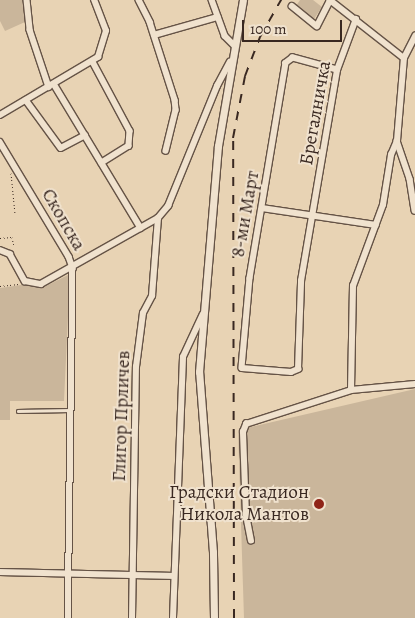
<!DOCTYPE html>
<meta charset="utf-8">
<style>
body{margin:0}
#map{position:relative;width:415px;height:618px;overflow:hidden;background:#e8d3b4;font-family:Alegreya,serif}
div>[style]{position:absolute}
.green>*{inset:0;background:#cab69b}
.path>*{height:1px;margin-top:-0.5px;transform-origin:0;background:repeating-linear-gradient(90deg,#392821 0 1px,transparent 0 3.5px)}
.roads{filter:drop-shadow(1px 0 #655346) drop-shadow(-1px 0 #655346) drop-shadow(0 1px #655346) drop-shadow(0 -1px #655346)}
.service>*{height:2.5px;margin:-1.25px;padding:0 1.25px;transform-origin:1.25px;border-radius:1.25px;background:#f0e2ce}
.minor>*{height:5.5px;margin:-2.75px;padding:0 2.75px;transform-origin:2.75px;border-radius:2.75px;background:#f0e2ce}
.tertiary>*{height:7px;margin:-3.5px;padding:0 3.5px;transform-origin:3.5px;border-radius:3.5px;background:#f0e2ce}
.rail>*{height:2px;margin-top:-1px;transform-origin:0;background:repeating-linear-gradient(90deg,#392821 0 9px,transparent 0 18px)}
.dots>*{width:14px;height:14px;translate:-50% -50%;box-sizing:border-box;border:2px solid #f0e2ce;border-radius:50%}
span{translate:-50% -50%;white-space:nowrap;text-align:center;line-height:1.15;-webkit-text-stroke:4px #f0e2ce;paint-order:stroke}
.street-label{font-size:19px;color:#392821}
.poi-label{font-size:19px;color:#392821}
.right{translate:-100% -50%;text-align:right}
.scale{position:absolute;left:242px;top:20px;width:100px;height:22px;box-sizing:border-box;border:2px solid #392821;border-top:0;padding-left:6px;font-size:15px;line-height:18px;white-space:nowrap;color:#392821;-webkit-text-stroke:4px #f0e2ce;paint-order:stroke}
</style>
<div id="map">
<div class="green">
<div style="clip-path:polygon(0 0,24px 0,25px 22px,5px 31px,0 21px)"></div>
<div style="clip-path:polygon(300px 0,313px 0,322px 7px,314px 19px,296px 6px)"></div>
<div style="clip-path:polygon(70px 274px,64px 401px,10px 401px,10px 420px,0 420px,0 288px,28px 284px,42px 288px)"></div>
<div style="clip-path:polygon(415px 389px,415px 618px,244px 618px,238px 430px)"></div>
</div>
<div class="path">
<div style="left:11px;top:173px;width:41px;rotate:84.4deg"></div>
<div style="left:0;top:238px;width:12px;rotate:-5deg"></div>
<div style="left:12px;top:237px;width:10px;rotate:79deg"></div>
<div style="left:0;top:286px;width:19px;rotate:-6deg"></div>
</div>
<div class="roads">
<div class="service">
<div style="left:18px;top:411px;width:51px;rotate:-1.1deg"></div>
</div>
<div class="minor">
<div style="left:27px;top:0;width:30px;rotate:84deg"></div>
<div style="left:30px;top:30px;width:60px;rotate:71.6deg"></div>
<div style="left:139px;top:0;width:25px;rotate:63deg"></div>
<div style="left:150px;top:22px;width:82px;rotate:72.2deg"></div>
<div style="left:175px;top:100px;width:10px;rotate:84deg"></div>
<div style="left:176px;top:110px;width:42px;rotate:103.7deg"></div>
<div style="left:212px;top:0;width:38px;rotate:70deg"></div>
<div style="left:225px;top:36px;width:13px;rotate:45deg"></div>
<div style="left:330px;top:0;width:94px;rotate:38.1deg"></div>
<div style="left:292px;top:6px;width:32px;rotate:39deg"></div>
<div style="left:317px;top:26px;width:29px;rotate:-63deg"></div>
<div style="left:154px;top:35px;width:66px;rotate:-15.9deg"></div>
<div style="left:93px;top:62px;width:78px;rotate:61.8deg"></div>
<div style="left:130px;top:131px;width:15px;rotate:94deg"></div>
<div style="left:129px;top:146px;width:32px;rotate:148deg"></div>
<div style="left:337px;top:70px;width:46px;rotate:-164.7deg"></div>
<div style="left:293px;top:58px;width:9px;rotate:144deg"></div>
<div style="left:286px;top:63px;width:218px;rotate:99.5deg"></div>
<div style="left:250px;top:278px;width:90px;rotate:95.1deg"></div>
<div style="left:242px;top:368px;width:49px;rotate:4.7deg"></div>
<div style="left:291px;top:372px;width:8px;rotate:-23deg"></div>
<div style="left:298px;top:369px;width:88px;rotate:-88deg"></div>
<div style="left:301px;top:281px;width:214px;rotate:-80.3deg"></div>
<div style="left:337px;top:70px;width:54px;rotate:-69.6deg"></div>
<div style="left:54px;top:84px;width:168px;rotate:58.9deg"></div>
<div style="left:26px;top:100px;width:59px;rotate:53.9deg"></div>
<div style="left:61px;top:148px;width:27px;rotate:-28deg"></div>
<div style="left:0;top:115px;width:114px;rotate:-30.6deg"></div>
<div style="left:98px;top:57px;width:27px;rotate:-73deg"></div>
<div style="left:106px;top:31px;width:33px;rotate:-111deg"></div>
<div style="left:397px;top:141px;width:40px;rotate:71.1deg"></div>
<div style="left:410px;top:179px;width:32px;rotate:81deg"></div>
<div style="left:0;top:142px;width:134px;rotate:59deg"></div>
<div style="left:69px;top:257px;width:12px;rotate:70deg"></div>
<div style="left:73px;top:268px;width:350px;rotate:90.8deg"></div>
<div style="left:262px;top:208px;width:115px;rotate:8.5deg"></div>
<div style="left:0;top:250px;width:11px;rotate:22deg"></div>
<div style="left:10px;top:254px;width:31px;rotate:61deg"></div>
<div style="left:25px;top:281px;width:16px;rotate:11deg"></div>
<div style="left:41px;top:284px;width:134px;rotate:-29.4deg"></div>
<div style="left:158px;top:218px;width:16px;rotate:-50deg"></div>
<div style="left:168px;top:206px;width:130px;rotate:-67.8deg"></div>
<div style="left:217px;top:86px;width:27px;rotate:-62deg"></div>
<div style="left:351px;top:390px;width:104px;rotate:-88.9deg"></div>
<div style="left:353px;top:286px;width:86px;rotate:-69.7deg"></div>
<div style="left:383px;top:205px;width:51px;rotate:-80.9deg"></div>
<div style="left:391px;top:155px;width:15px;rotate:-67deg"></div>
<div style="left:397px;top:141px;width:83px;rotate:-85.2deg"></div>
<div style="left:404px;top:58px;width:25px;rotate:-63deg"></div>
<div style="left:251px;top:541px;width:26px;rotate:-101deg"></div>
<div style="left:246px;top:515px;width:83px;rotate:-92.1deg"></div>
<div style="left:243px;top:432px;width:9px;rotate:-69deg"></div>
<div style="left:246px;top:424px;width:110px;rotate:-17.9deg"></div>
<div style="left:351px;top:390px;width:64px;rotate:-5.4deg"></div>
<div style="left:0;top:572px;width:173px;rotate:1.3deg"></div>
<div style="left:132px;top:618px;width:251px;rotate:-89.1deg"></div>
<div style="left:136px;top:367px;width:54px;rotate:-82.6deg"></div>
<div style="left:143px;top:313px;width:19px;rotate:-62deg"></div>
<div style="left:152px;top:296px;width:78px;rotate:-85.6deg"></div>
<div style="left:173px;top:618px;width:261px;rotate:-87.8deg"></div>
<div style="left:183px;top:357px;width:47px;rotate:-65.1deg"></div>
</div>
<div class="tertiary">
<div style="left:214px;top:618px;width:66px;rotate:-90.9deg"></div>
<div style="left:213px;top:552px;width:181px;rotate:-94.4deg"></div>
<div style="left:199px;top:372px;width:227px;rotate:-85.2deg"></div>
<div style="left:218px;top:146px;width:148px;rotate:-80.3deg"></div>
</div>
</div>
<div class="rail">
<div style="left:234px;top:618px;width:480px;rotate:-90.1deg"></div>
<div style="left:233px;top:138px;width:63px;rotate:-79deg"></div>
<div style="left:245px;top:76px;width:42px;rotate:-69deg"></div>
<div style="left:260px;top:37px;width:43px;rotate:-60.4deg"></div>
</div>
<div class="dots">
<div style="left:319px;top:504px;background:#8f2418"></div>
</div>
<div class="street-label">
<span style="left:316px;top:113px;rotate:-80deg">Брегалничка</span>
<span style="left:246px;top:214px;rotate:-80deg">8-ми Март</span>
<span style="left:63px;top:220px;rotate:60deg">Скопска</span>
<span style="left:122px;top:416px;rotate:-88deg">Глигор Прличев</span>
</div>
<div class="poi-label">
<span class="right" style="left:309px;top:504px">Градски Стадион<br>Никола Мантов</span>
</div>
<div class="scale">100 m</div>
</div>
